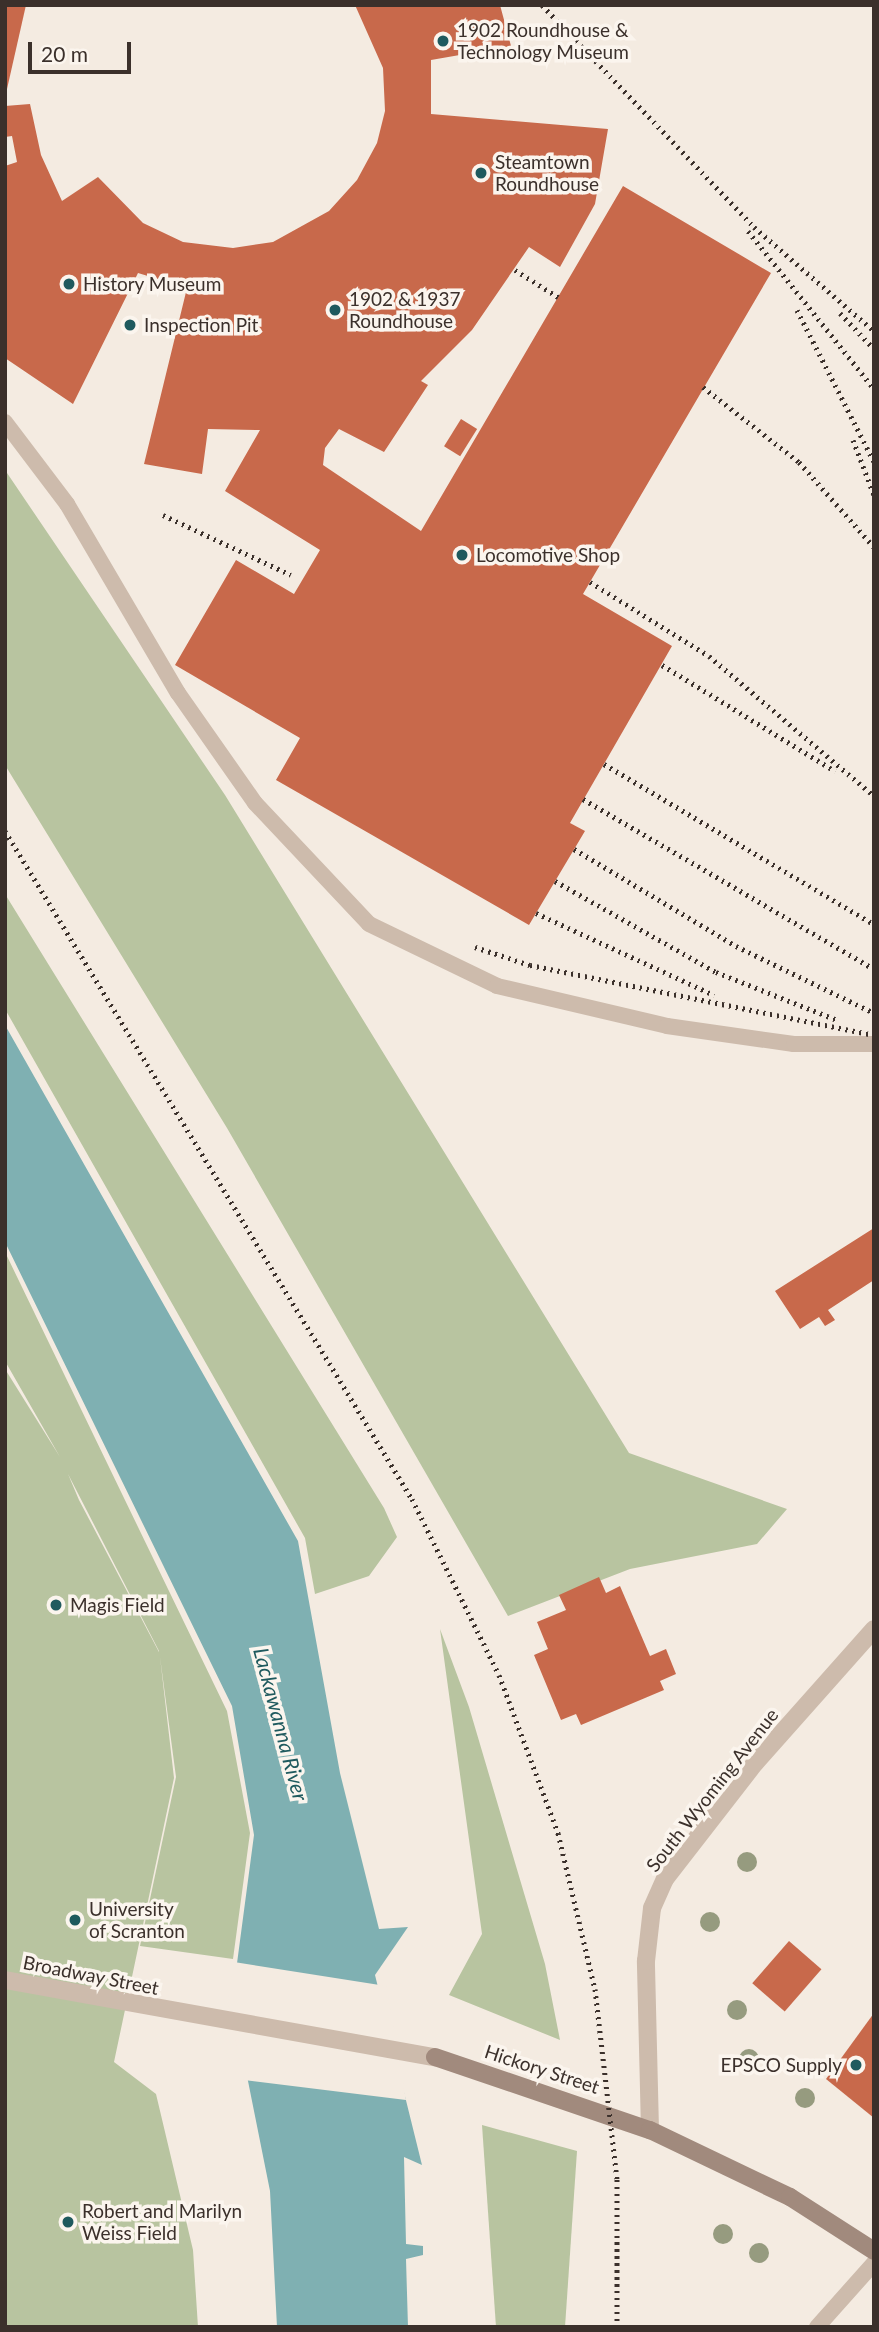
<!DOCTYPE html>
<style>
body{margin:0}
#map{position:relative;width:879px;height:2332px;overflow:hidden;background:#f4ebe1;font-family:Lato,sans-serif}
div>[style]{position:absolute}
.green>*{inset:0;background:#b8c4a0}
.water>*{inset:0;background:#7fb0b2}
.pier>*{inset:0;background:#f4ebe1}
.building>*{inset:0;background:#c8694b;transform-origin:0 0}
.lane>*{height:16px;margin:-8px;padding:0 8px;transform-origin:8px;border-radius:8px;background:#cdbbac}
.street>*{height:18px;margin:-9px;padding:0 9px;transform-origin:9px;border-radius:9px;background:#cdbbac}
.secondary>*{height:18px;margin:-9px;padding:0 9px;transform-origin:9px;border-radius:9px;background:#a18a7d}
.rail>*{height:5px;margin-top:-2.5px;transform-origin:0;background:repeating-linear-gradient(90deg,#3b302b 0 2px,transparent 0 7px)}
.trees>*{width:20px;height:20px;margin:-10px;border-radius:50%;background:#969b7f}
.dots>*{width:19px;height:19px;translate:-50% -50%;box-sizing:border-box;border:4px solid #fbf5ee;border-radius:50%}
span{translate:-50% -50%;white-space:nowrap;text-align:center;line-height:1.15;-webkit-text-stroke:7px #fbf5ee;paint-order:stroke}
.poi-label{font-size:19px;color:#3b302b}
.left{translate:0 -50%;text-align:left}
.right{translate:-100% -50%;text-align:right}
.street-label{font-size:19px;color:#3b302b}
.water-label{font-size:21px;color:#1f5a5e;font-style:italic}
.frame{position:absolute;inset:0;border:7px solid #3b302b;pointer-events:none}
.scale{position:absolute;left:28px;top:42px;width:103px;height:32px;box-sizing:border-box;border:4px solid #3b302b;border-top:0;padding-left:9px;font-size:21px;line-height:24px;white-space:nowrap;color:#3b302b;-webkit-text-stroke:5px #fbf5ee;paint-order:stroke}
</style>
<div id="map">
<div class="green">
<div style="clip-path:polygon(5px 470px,225px 795px,629px 1453px,787px 1509px,757px 1544px,630px 1569px,508px 1616px,227px 1128px,5px 765px)"></div>
<div style="clip-path:polygon(5px 894px,384px 1508px,397px 1537px,369px 1576px,315px 1594px,305px 1538px,5px 1009px)"></div>
<div style="clip-path:polygon(evenodd,5px 1252px,227px 1711px,250px 1833px,233px 1959px,140px 1946px,176px 1777px,160px 1657px,174px 1778px,114px 2062px,156px 2094px,193px 2250px,198px 2327px,5px 2327px,5px 1369px,60px 1457px,5px 1361px,5px 1252px,68px 1474px,159px 1651px,159px 1652px,79px 1500px,68px 1474px)"></div>
<div style="clip-path:polygon(440px 1629px,469px 1707px,545px 1964px,560px 2040px,449px 1995px,482px 1934px)"></div>
<div style="clip-path:polygon(482px 2125px,577px 2151px,565px 2327px,496px 2327px)"></div>
</div>
<div class="water">
<div style="clip-path:polygon(5px 1025px,298px 1541px,340px 1773px,379px 1929px,408px 1927px,375px 1975px,422px 2165px,404px 2157px,406px 2244px,423px 2246px,423px 2255px,406px 2259px,408px 2327px,277px 2327px,270px 2191px,232px 2001px,254px 1835px,232px 1706px,5px 1242px)"></div>
</div>
<div class="pier">
<div style="clip-path:polygon(234px 1962px,386px 1986px,406px 2100px,244px 2080px,228px 2002px)"></div>
</div>
<div class="building">
<div style="clip-path:polygon(5px 5px,26px 5px,7px 89px,5px 89px)"></div>
<div style="clip-path:polygon(355px 5px,500px 5px,511px 46px,431px 60px,431px 114px,608px 129px,595px 204px,560px 267px,529px 247px,472px 330px,421px 381px,428px 385px,384px 452px,339px 429px,325px 448px,323px 465px,421px 531px,623px 186px,771px 273px,583px 594px,672px 646px,570px 823px,585px 831px,529px 925px,276px 780px,300px 738px,175px 665px,236px 560px,294px 594px,320px 550px,225px 491px,260px 430px,208px 429px,202px 474px,144px 464px,187px 288px,138px 273px,73px 404px,5px 358px,5px 166px,17px 162px,12px 136px,5px 137px,5px 106px,30px 104px,41px 155px,62px 201px,98px 177px,143px 223px,183px 242px,233px 248px,273px 242px,329px 211px,357px 180px,377px 143px,385px 111px,383px 68px)"></div>
<div style="left:461px;top:419px;width:19px;height:32px;rotate:32deg"></div>
<div style="clip-path:polygon(874px 1228px,874px 1280px,828px 1310px,835px 1320px,825px 1326px,819px 1317px,800px 1329px,775px 1291px)"></div>
<div style="clip-path:polygon(599px 1577px,606px 1593px,620px 1586px,650px 1656px,666px 1649px,676px 1674px,660px 1681px,664px 1690px,581px 1725px,576px 1714px,561px 1720px,534px 1655px,548px 1649px,537px 1622px,566px 1610px,559px 1595px)"></div>
<div style="left:789px;top:1941px;width:43px;height:56px;rotate:41deg"></div>
<div style="clip-path:polygon(874px 2013px,874px 2118px,826px 2079px)"></div>
</div>
<div class="lane">
<div style="left:5px;top:422px;width:103px;rotate:52.9deg"></div>
<div style="left:67px;top:504px;width:219px;rotate:59.6deg"></div>
<div style="left:178px;top:693px;width:134px;rotate:55deg"></div>
<div style="left:255px;top:803px;width:166px;rotate:46.7deg"></div>
<div style="left:369px;top:924px;width:142px;rotate:25.8deg"></div>
<div style="left:497px;top:986px;width:175px;rotate:13.2deg"></div>
<div style="left:667px;top:1026px;width:128px;rotate:8.1deg"></div>
<div style="left:794px;top:1044px;width:80px"></div>
<div style="left:817px;top:2327px;width:86px;rotate:-48.3deg"></div>
</div>
<div class="street">
<div style="left:5px;top:1980px;width:437px;rotate:10.2deg"></div>
<div style="left:650px;top:2130px;width:169px;rotate:-91.4deg"></div>
<div style="left:646px;top:1961px;width:53px;rotate:-83.5deg"></div>
<div style="left:652px;top:1908px;width:32px;rotate:-66deg"></div>
<div style="left:665px;top:1879px;width:147px;rotate:-52.2deg"></div>
<div style="left:755px;top:1763px;width:179px;rotate:-48.4deg"></div>
</div>
<div class="secondary">
<div style="left:435px;top:2057px;width:227px;rotate:18.8deg"></div>
<div style="left:650px;top:2130px;width:155px;rotate:25.6deg"></div>
<div style="left:790px;top:2197px;width:100px;rotate:32.7deg"></div>
</div>
<div class="rail">
<div style="left:542px;top:5px;width:307px;rotate:46.3deg"></div>
<div style="left:754px;top:227px;width:159px;rotate:40.9deg"></div>
<div style="left:748px;top:231px;width:202px;rotate:51.4deg"></div>
<div style="left:515px;top:270px;width:51px;rotate:32.1deg"></div>
<div style="left:797px;top:310px;width:170px;rotate:63.1deg"></div>
<div style="left:840px;top:313px;width:50px;rotate:46.6deg"></div>
<div style="left:703px;top:387px;width:122px;rotate:38deg"></div>
<div style="left:799px;top:462px;width:113px;rotate:48.6deg"></div>
<div style="left:853px;top:440px;width:59px;rotate:69.1deg"></div>
<div style="left:163px;top:515px;width:141px;rotate:25.1deg"></div>
<div style="left:590px;top:582px;width:140px;rotate:31.9deg"></div>
<div style="left:709px;top:656px;width:216px;rotate:40.3deg"></div>
<div style="left:662px;top:665px;width:203px;rotate:31.5deg"></div>
<div style="left:604px;top:764px;width:314px;rotate:30.7deg"></div>
<div style="left:583px;top:799px;width:337px;rotate:30.3deg"></div>
<div style="left:5px;top:831px;width:782px;rotate:58.65deg"></div>
<div style="left:412px;top:1499px;width:196px;rotate:63.7deg"></div>
<div style="left:499px;top:1675px;width:169px;rotate:69.5deg"></div>
<div style="left:558px;top:1833px;width:160px;rotate:76.7deg"></div>
<div style="left:595px;top:1989px;width:191px;rotate:83.4deg"></div>
<div style="left:617px;top:2179px;width:148px;rotate:90deg"></div>
<div style="left:574px;top:849px;width:189px;rotate:30.9deg"></div>
<div style="left:736px;top:946px;width:153px;rotate:25.9deg"></div>
<div style="left:555px;top:881px;width:185px;rotate:29.5deg"></div>
<div style="left:716px;top:972px;width:130px;rotate:21.6deg"></div>
<div style="left:536px;top:913px;width:196px;rotate:24.7deg"></div>
<div style="left:475px;top:947px;width:58px;rotate:18.1deg"></div>
<div style="left:530px;top:965px;width:351px;rotate:11.5deg"></div>
</div>
<div class="trees">
<div style="left:747px;top:1862px"></div>
<div style="left:710px;top:1922px"></div>
<div style="left:737px;top:2010px"></div>
<div style="left:749px;top:2059px"></div>
<div style="left:805px;top:2098px"></div>
<div style="left:723px;top:2234px"></div>
<div style="left:759px;top:2253px"></div>
</div>
<div class="dots">
<div style="left:443px;top:41px;background:#1f5a5e"></div>
<div style="left:481px;top:173px;background:#1f5a5e"></div>
<div style="left:69px;top:284px;background:#1f5a5e"></div>
<div style="left:335px;top:310px;background:#1f5a5e"></div>
<div style="left:130px;top:325px;background:#1f5a5e"></div>
<div style="left:462px;top:555px;background:#1f5a5e"></div>
<div style="left:56px;top:1605px;background:#1f5a5e"></div>
<div style="left:75px;top:1920px;background:#1f5a5e"></div>
<div style="left:856px;top:2065px;background:#1f5a5e"></div>
<div style="left:68px;top:2222px;background:#1f5a5e"></div>
</div>
<div class="poi-label">
<span class="left" style="left:457px;top:41px">1902 Roundhouse &amp;<br>Technology Museum</span>
<span class="left" style="left:495px;top:173px">Steamtown<br>Roundhouse</span>
<span class="left" style="left:83px;top:284px">History Museum</span>
<span class="left" style="left:349px;top:310px">1902 &amp; 1937<br>Roundhouse</span>
<span class="left" style="left:144px;top:325px">Inspection Pit</span>
<span class="left" style="left:476px;top:555px">Locomotive Shop</span>
<span class="left" style="left:70px;top:1605px">Magis Field</span>
<span class="left" style="left:89px;top:1920px">University<br>of Scranton</span>
<span class="right" style="left:842px;top:2065px">EPSCO Supply</span>
<span class="left" style="left:82px;top:2222px">Robert and Marilyn<br>Weiss Field</span>
</div>
<div class="street-label">
<span style="left:712px;top:1790px;rotate:-52deg">South Wyoming Avenue</span>
<span style="left:91px;top:1975px;rotate:11deg">Broadway Street</span>
<span style="left:542px;top:2069px;rotate:18deg">Hickory Street</span>
</div>
<div class="water-label">
<span style="left:281px;top:1724px;rotate:75deg">Lackawanna River</span>
</div>
<div class="frame"></div>
<div class="scale">20 m</div>
</div>
